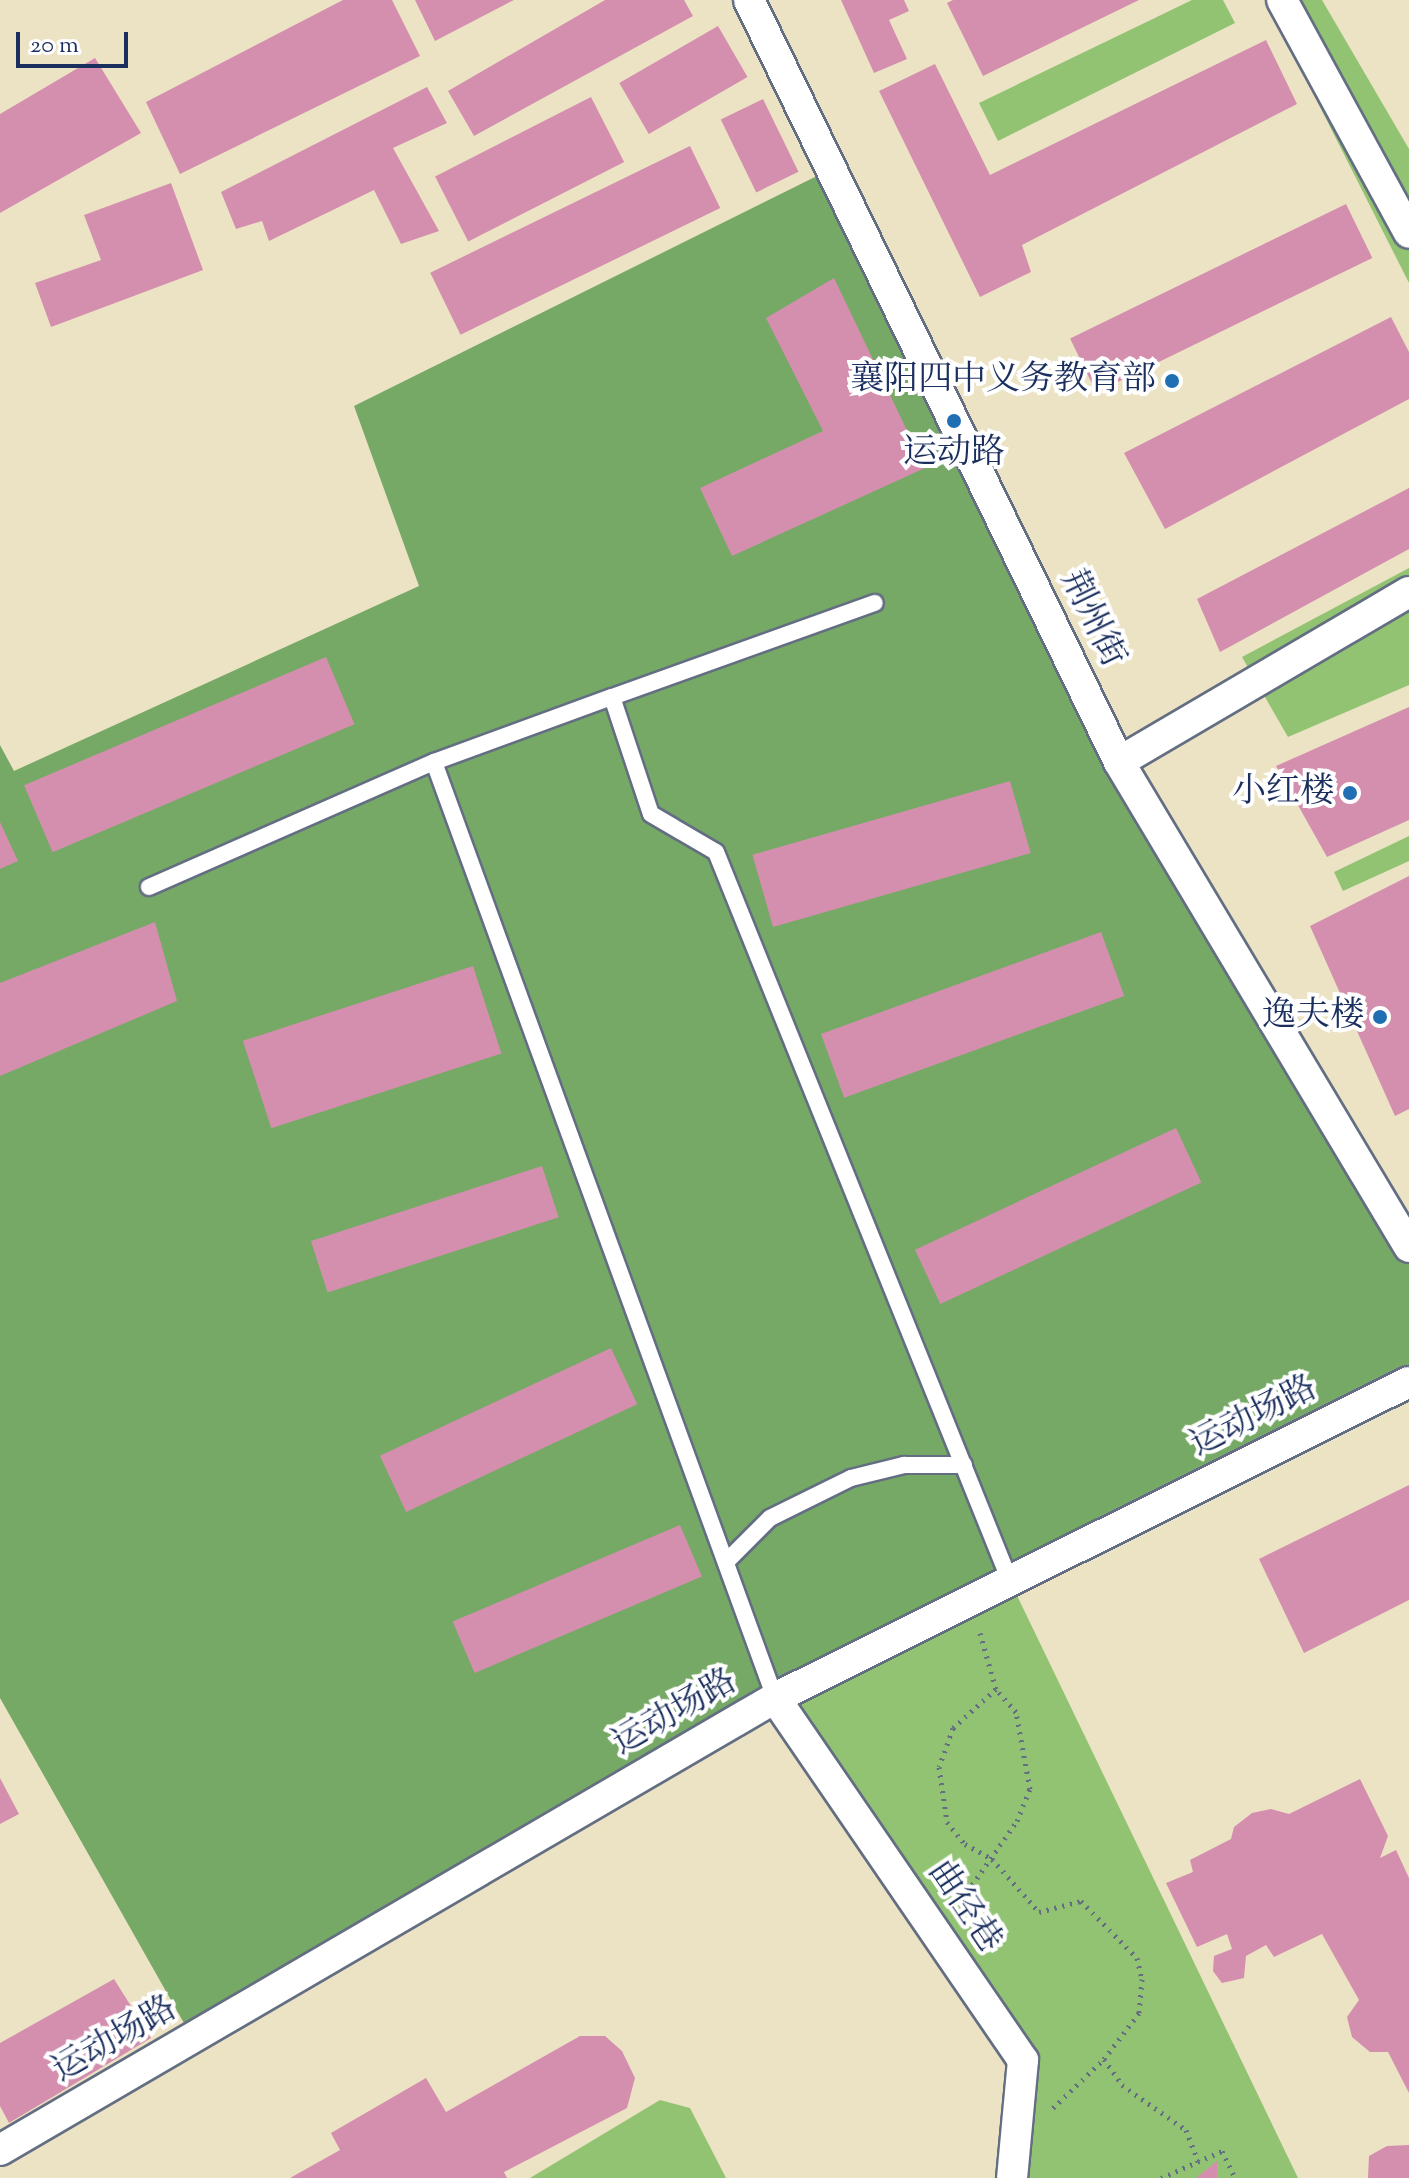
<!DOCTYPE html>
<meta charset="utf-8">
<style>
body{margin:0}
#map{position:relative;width:1409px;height:2178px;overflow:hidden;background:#ece3c5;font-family:"Sorts Mill Goudy","Noto Serif SC",serif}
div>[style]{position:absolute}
.green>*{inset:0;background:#92c373}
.forest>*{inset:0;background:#75a965}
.building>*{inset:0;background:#d48fae;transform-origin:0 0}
.path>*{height:5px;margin-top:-2.5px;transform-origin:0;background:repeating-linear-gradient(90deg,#646e82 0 2px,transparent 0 8px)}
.roads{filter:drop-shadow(2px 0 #646e82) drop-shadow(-2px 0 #646e82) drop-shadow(0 2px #646e82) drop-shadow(0 -2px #646e82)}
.lane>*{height:16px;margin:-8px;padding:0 8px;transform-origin:8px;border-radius:8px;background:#fff}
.street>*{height:30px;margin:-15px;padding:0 15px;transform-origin:15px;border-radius:15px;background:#fff}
.dots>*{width:22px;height:22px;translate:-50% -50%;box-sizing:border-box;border:4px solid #fff;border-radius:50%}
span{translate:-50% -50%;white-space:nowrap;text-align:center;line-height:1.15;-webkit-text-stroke:8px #fff;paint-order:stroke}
.poi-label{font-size:34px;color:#1b2f5e}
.right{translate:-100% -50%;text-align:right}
.street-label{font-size:34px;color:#1b2f5e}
.scale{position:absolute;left:16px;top:32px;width:112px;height:36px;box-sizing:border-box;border:4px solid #1b2f5e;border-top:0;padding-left:10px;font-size:24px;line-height:28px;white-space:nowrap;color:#1b2f5e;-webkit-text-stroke:6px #fff;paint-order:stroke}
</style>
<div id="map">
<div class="green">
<div style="clip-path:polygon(1192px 0,1223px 0,1235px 23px,998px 141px,979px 103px)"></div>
<div style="clip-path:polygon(1266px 0,1322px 0,1409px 149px,1409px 283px)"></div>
<div style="clip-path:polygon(1409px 568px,1409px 685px,1288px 737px,1242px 657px)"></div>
<div style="clip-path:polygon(1409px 836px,1409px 861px,1343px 891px,1334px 872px)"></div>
<div style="clip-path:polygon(1010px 1581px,1298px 2178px,1012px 2178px,1023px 2060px,775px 1698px)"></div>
<div style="clip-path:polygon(660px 2100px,690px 2108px,726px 2178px,530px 2178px)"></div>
</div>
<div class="forest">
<div style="clip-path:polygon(831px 169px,1119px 762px,1409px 1247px,1409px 1382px,775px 1698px,193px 2039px,0 1698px,0 745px,14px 771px,419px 586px,354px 406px)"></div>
</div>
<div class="building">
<div style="clip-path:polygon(343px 0,392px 0,420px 56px,180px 174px,146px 102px)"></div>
<div style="clip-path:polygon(415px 0,514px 0,435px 41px)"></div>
<div style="clip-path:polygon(605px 0,684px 0,693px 16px,474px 136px,448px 91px)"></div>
<div style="clip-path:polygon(841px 0,904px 0,909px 11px,889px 20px,907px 59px,874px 73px)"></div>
<div style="clip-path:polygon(953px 0,1139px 0,983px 76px,947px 3px)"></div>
<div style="left:718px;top:26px;width:59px;height:114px;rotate:60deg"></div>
<div style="clip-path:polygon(1266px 40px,1297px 104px,1022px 245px,1031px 272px,980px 297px,879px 91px,935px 64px,990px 175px)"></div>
<div style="clip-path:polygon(95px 58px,141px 133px,0 213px,0 114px)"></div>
<div style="clip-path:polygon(427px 87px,447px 123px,393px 148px,439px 231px,401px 244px,374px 190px,269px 241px,262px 221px,236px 229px,221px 192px)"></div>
<div style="left:591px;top:97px;width:73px;height:175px;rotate:63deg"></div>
<div style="left:763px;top:99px;width:81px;height:47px;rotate:64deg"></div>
<div style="left:690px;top:146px;width:69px;height:289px;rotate:64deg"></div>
<div style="clip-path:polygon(171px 183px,203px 270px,51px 327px,35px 283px,101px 260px,84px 215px)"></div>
<div style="left:1346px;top:204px;width:60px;height:307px;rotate:64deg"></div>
<div style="clip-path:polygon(834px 278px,925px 468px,732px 556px,700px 488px,823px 431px,766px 318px)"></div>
<div style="clip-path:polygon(1391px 317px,1409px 352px,1409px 399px,1165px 529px,1124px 453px)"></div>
<div style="clip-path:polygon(1409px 488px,1409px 549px,1220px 652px,1197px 599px)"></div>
<div style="left:326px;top:657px;width:73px;height:328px;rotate:67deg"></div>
<div style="clip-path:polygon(1409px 707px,1409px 820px,1327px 857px,1276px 766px)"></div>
<div style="left:1010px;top:781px;width:75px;height:268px;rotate:74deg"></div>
<div style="clip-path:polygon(0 822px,18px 861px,0 869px)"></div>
<div style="clip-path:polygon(1409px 876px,1409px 1109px,1395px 1116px,1310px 926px)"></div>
<div style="clip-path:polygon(155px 922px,177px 1001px,0 1076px,0 983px)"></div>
<div style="left:1101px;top:932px;width:68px;height:298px;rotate:70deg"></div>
<div style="left:473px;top:966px;width:92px;height:242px;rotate:72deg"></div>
<div style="left:1176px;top:1128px;width:60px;height:288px;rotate:65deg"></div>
<div style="left:542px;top:1166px;width:54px;height:243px;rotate:72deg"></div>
<div style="left:611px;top:1348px;width:62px;height:255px;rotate:65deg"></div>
<div style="clip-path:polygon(1409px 1485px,1409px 1600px,1304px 1653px,1259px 1559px)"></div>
<div style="left:680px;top:1525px;width:56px;height:247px;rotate:67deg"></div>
<div style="clip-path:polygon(0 1778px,19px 1814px,0 1824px)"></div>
<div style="clip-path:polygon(1360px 1779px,1388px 1836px,1380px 1858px,1396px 1850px,1409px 1878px,1409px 2093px,1388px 2052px,1370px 2052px,1352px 2037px,1347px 2017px,1359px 2000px,1322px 1934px,1274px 1957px,1266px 1945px,1246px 1956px,1244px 1978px,1222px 1983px,1213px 1971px,1214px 1956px,1232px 1949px,1227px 1934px,1197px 1947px,1166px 1883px,1193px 1872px,1190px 1860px,1231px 1839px,1234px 1827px,1252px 1813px,1271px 1809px,1289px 1814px)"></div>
<div style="clip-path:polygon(114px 1979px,151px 2038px,9px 2123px,0 2106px,0 2043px)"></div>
<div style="clip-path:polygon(580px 2036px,605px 2036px,622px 2051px,635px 2078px,627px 2108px,504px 2172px,507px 2178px,290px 2178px,340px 2150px,331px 2133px,426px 2078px,446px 2112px)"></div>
<div style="clip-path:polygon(1409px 2145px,1409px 2178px,1368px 2178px,1369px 2156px,1387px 2146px)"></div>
<div style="clip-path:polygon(1217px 2161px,1217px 2178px,1196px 2178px)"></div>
</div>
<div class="path">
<div style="left:980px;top:1633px;width:58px;rotate:74.1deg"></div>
<div style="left:996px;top:1689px;width:58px;rotate:137.8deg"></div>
<div style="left:953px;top:1728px;width:41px;rotate:109.7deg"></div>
<div style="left:939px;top:1767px;width:56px;rotate:81.7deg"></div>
<div style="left:947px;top:1822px;width:28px;rotate:51deg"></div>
<div style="left:965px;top:1844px;width:31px;rotate:29deg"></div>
<div style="left:992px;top:1859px;width:71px;rotate:48.4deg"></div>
<div style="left:1039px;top:1912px;width:43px;rotate:-14.7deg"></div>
<div style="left:1081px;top:1901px;width:80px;rotate:45.5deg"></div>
<div style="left:1137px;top:1958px;width:22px;rotate:77deg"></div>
<div style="left:1142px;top:1979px;width:34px;rotate:95deg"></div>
<div style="left:1139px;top:2013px;width:58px;rotate:127.3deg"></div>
<div style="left:1104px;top:2059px;width:32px;rotate:55deg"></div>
<div style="left:1122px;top:2085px;width:78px;rotate:35.1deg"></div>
<div style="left:1186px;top:2130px;width:34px;rotate:69deg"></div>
<div style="left:961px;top:1910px;width:12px;rotate:-81deg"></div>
<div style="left:963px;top:1898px;width:94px;rotate:-55deg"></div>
<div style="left:1017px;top:1821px;width:35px;rotate:-68deg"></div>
<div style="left:1030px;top:1789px;width:78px;rotate:-100.3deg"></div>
<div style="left:1016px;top:1712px;width:30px;rotate:-131deg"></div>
<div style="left:1053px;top:2108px;width:71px;rotate:-43.9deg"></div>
<div style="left:1161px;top:2178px;width:67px;rotate:-23.9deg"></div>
<div style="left:1222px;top:2151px;width:30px;rotate:64deg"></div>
</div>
<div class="roads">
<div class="lane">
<div style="left:612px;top:697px;width:279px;rotate:-19.7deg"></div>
<div style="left:149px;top:887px;width:311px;rotate:-23.7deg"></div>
<div style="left:726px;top:1562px;width:62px;rotate:-45deg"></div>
<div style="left:770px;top:1518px;width:90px;rotate:-26.3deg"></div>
<div style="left:851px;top:1478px;width:55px;rotate:-13.8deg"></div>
<div style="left:904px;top:1465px;width:60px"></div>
<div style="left:775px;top:1698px;width:996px;rotate:-110.02deg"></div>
<div style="left:434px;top:762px;width:189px;rotate:-20.1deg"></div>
<div style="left:612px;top:697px;width:123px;rotate:71.6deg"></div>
<div style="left:651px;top:814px;width:75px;rotate:30.3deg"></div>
<div style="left:716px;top:852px;width:786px;rotate:68.04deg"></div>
</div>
<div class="street">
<div style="left:749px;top:0;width:847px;rotate:64.1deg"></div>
<div style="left:1119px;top:762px;width:565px;rotate:59.12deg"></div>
<div style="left:1282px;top:0;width:265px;rotate:61.4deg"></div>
<div style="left:1119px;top:762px;width:336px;rotate:-30.4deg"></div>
<div style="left:775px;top:1698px;width:439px;rotate:55.6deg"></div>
<div style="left:1023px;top:2060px;width:119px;rotate:95.3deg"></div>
<div style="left:0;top:2150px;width:897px;rotate:-30.25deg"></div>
<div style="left:775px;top:1698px;width:708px;rotate:-26.49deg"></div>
</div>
</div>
<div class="dots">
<div style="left:1172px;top:381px;background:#1f6fb2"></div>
<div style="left:954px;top:421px;background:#1f6fb2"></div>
<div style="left:1350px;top:793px;background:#1f6fb2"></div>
<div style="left:1380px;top:1017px;background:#1f6fb2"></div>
</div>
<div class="poi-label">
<span class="right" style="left:1156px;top:381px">襄阳四中义务教育部</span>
<span style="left:954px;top:454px">运动路</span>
<span class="right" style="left:1334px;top:793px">小红楼</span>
<span class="right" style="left:1364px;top:1017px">逸夫楼</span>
</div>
<div class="street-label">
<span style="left:1092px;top:619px;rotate:64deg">荆州街</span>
<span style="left:1254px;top:1417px;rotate:-27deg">运动场路</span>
<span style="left:675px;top:1713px;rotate:-30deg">运动场路</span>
<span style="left:964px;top:1907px;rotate:56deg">曲径巷</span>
<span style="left:115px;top:2040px;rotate:-30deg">运动场路</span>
</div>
<div class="scale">20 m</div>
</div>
